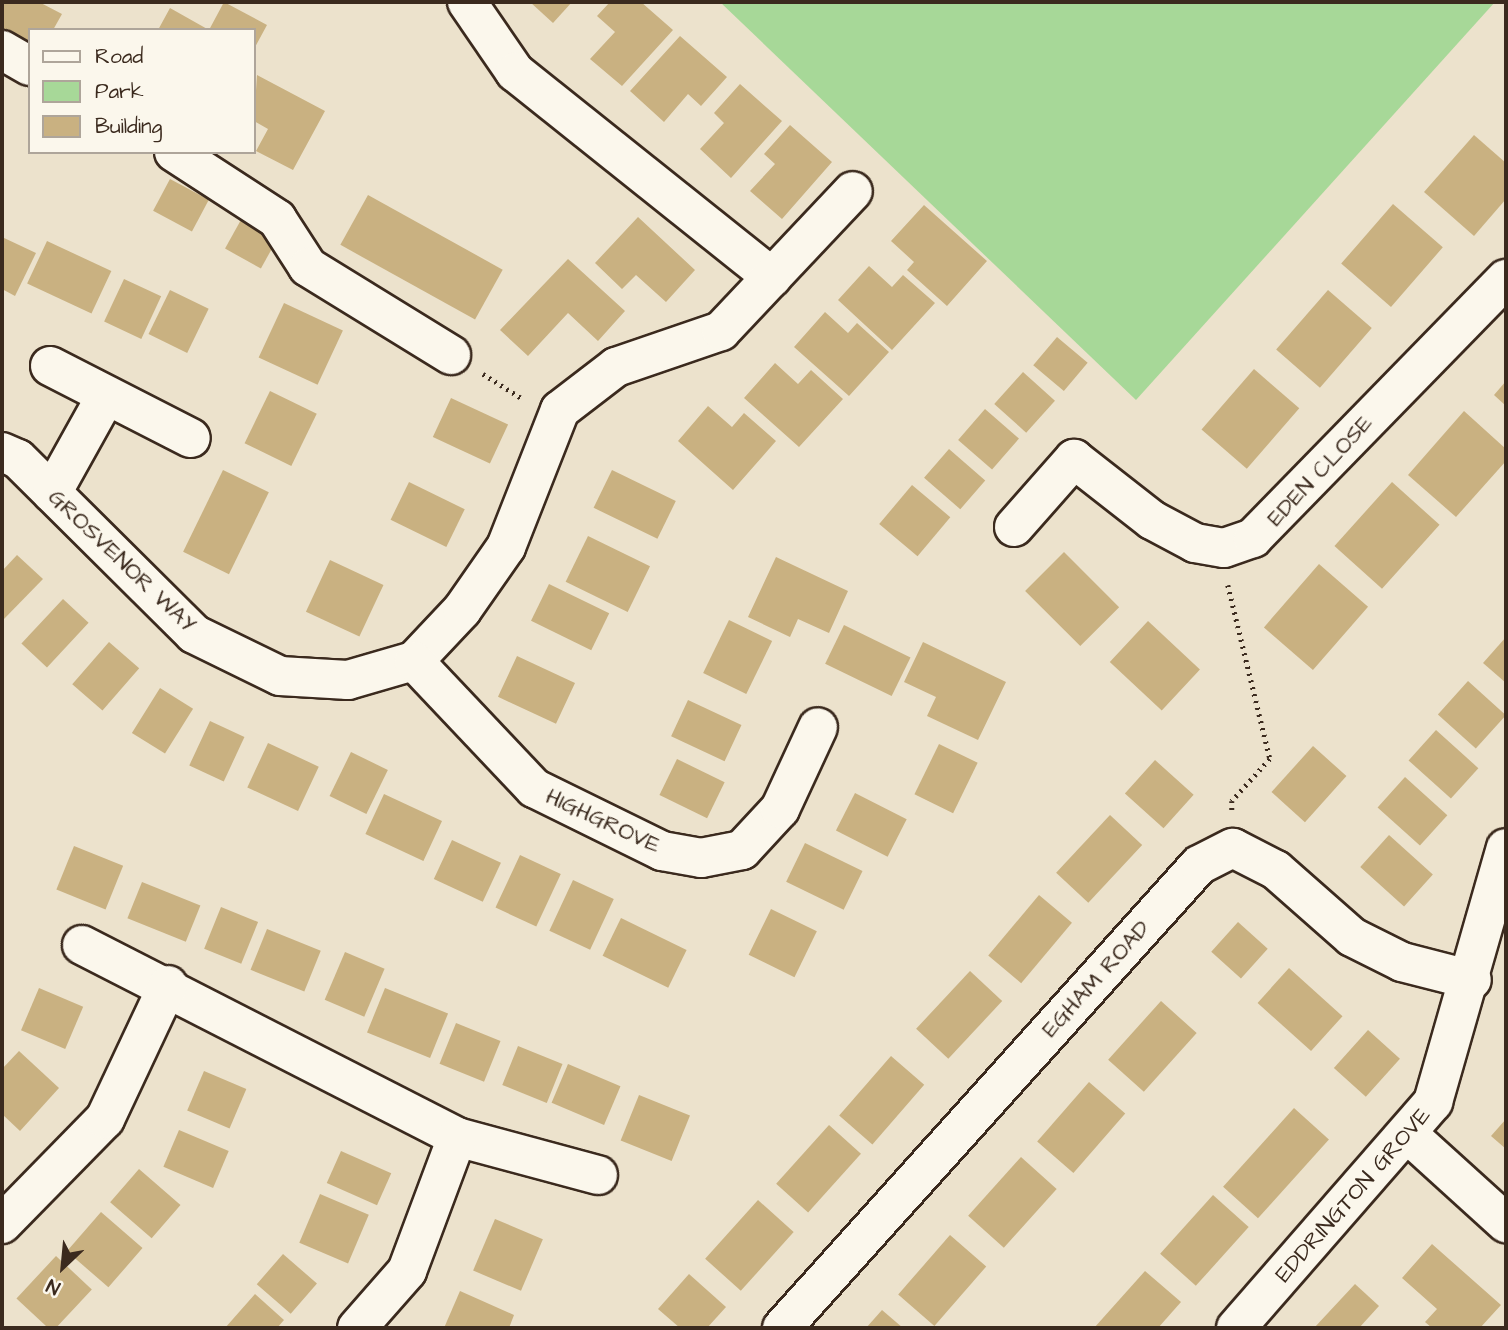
<!DOCTYPE html>
<style>
body{margin:0}
#map{position:relative;width:1508px;height:1330px;overflow:hidden;background:#ece2cc;font-family:"Architects Daughter",sans-serif}
div>[style]{position:absolute}
.green>*{inset:0;background:#a7d898}
.building>*{inset:0;background:#c9b181;transform-origin:0 0}
.path>*{height:4.5px;margin-top:-2.25px;transform-origin:0;background:repeating-linear-gradient(90deg,#3b2a1e 0 2px,transparent 0 7px)}
.roads{filter:drop-shadow(2px 0 #3b2a1e) drop-shadow(-2px 0 #3b2a1e) drop-shadow(0 2px #3b2a1e) drop-shadow(0 -2px #3b2a1e)}
.minor>*{height:38px;margin:-19px;padding:0 19px;transform-origin:19px;border-radius:19px;background:#fbf7ec}
span{translate:-50% -50%;white-space:nowrap;text-align:center;line-height:1.15;-webkit-text-stroke:5px #fbf7ec;paint-order:stroke}
.street-label{font-size:23px;color:#3b2a1e}
.frame{position:absolute;inset:0;border:4px solid #3b2a1e;pointer-events:none}
.legend{position:absolute;left:28px;top:28px;width:228px;height:126px;box-sizing:border-box;background:#fbf7ec;border:2px solid #aea59a;margin:0;padding:9px 12px;list-style:none;font-size:21px;color:#3b2a1e}
.legend li{display:flex;align-items:center;gap:14px;height:35px}
.legend b{width:35px;border:2px solid #aea59a}
.north{position:absolute;left:28px;top:1232px;width:70px;height:70px;-webkit-text-stroke:5px #fbf7ec;paint-order:stroke;rotate:206deg;font-size:19px;font-weight:700;line-height:28px;text-align:center;color:#3b2a1e}
.north::after{content:'';display:block;margin:auto;width:24px;height:32px;background:#3b2a1e;clip-path:polygon(50% 0,100% 100%,50% 72%,0 100%)}
</style>
<div id="map">
<div class="green">
<div style="clip-path:polygon(720px 2px,1495px 2px,1136px 400px)"></div>
</div>
<div class="building">
<div style="clip-path:polygon(2px 2px,39px 2px,62px 14px,53px 30px,30px 30px,30px 46px,2px 31px)"></div>
<div style="clip-path:polygon(224px 2px,267px 25px,254px 49px,254px 30px,158px 30px,170px 8px,209px 30px)"></div>
<div style="clip-path:polygon(530px 2px,572px 2px,553px 23px)"></div>
<div style="clip-path:polygon(610px 2px,641px 2px,673px 30px,622px 86px,590px 59px,615px 32px,597px 16px)"></div>
<div style="clip-path:polygon(680px 36px,727px 77px,701px 106px,688px 94px,664px 122px,630px 91px)"></div>
<div style="clip-path:polygon(257px 75px,325px 111px,293px 170px,256px 151px,268px 129px,254px 121px)"></div>
<div style="clip-path:polygon(740px 84px,782px 121px,731px 178px,700px 149px,724px 123px,714px 113px)"></div>
<div style="clip-path:polygon(790px 125px,832px 162px,782px 219px,750px 191px,775px 164px,764px 154px)"></div>
<div style="clip-path:polygon(1474px 135px,1506px 163px,1506px 199px,1474px 236px,1424px 192px)"></div>
<div style="left:170px;top:179px;width:44px;height:36px;rotate:28deg"></div>
<div style="left:368px;top:195px;width:154px;height:57px;rotate:29deg"></div>
<div style="left:1393px;top:204px;width:66px;height:79px;rotate:41deg"></div>
<div style="clip-path:polygon(924px 205px,987px 261px,947px 306px,907px 270px,914px 262px,891px 241px)"></div>
<div style="clip-path:polygon(638px 217px,695px 270px,666px 302px,636px 275px,622px 289px,595px 263px)"></div>
<div style="left:242px;top:218px;width:41px;height:35px;rotate:29deg"></div>
<div style="clip-path:polygon(2px 237px,36px 253px,15px 296px,2px 289px)"></div>
<div style="left:47px;top:241px;width:71px;height:47px;rotate:25deg"></div>
<div style="clip-path:polygon(568px 259px,625px 311px,598px 341px,568px 313px,528px 356px,500px 330px)"></div>
<div style="clip-path:polygon(869px 266px,892px 287px,903px 275px,935px 303px,892px 350px,838px 300px)"></div>
<div style="left:124px;top:279px;width:41px;height:47px;rotate:25deg"></div>
<div style="left:170px;top:290px;width:43px;height:49px;rotate:26deg"></div>
<div style="left:1328px;top:290px;width:58px;height:79px;rotate:41deg"></div>
<div style="left:284px;top:303px;width:65px;height:60px;rotate:25deg"></div>
<div style="clip-path:polygon(825px 312px,848px 333px,857px 323px,889px 352px,849px 396px,794px 347px)"></div>
<div style="left:1057px;top:337px;width:40px;height:37px;rotate:40deg"></div>
<div style="clip-path:polygon(775px 363px,798px 384px,811px 370px,843px 399px,799px 447px,744px 398px)"></div>
<div style="left:1254px;top:369px;width:60px;height:80px;rotate:41deg"></div>
<div style="left:1023px;top:372px;width:43px;height:43px;rotate:42deg"></div>
<div style="clip-path:polygon(1506px 381px,1506px 406px,1494px 395px)"></div>
<div style="left:270px;top:391px;width:52px;height:58px;rotate:26deg"></div>
<div style="left:451px;top:398px;width:63px;height:43px;rotate:25deg"></div>
<div style="clip-path:polygon(708px 406px,732px 427px,744px 413px,776px 441px,733px 490px,678px 441px)"></div>
<div style="left:985px;top:409px;width:45px;height:41px;rotate:41deg"></div>
<div style="clip-path:polygon(1464px 411px,1506px 449px,1506px 461px,1456px 517px,1408px 475px)"></div>
<div style="left:949px;top:449px;width:48px;height:38px;rotate:41deg"></div>
<div style="left:223px;top:470px;width:51px;height:91px;rotate:26deg"></div>
<div style="left:612px;top:470px;width:71px;height:42px;rotate:26deg"></div>
<div style="left:409px;top:482px;width:62px;height:42px;rotate:26deg"></div>
<div style="left:1392px;top:482px;width:64px;height:86px;rotate:42deg"></div>
<div style="left:912px;top:485px;width:50px;height:51px;rotate:40deg"></div>
<div style="left:588px;top:536px;width:69px;height:51px;rotate:26deg"></div>
<div style="left:1064px;top:552px;width:78px;height:55px;rotate:45deg"></div>
<div style="clip-path:polygon(17px 555px,43px 579px,3px 620px,2px 571px)"></div>
<div style="clip-path:polygon(776px 557px,848px 591px,829px 633px,798px 619px,790px 637px,748px 617px)"></div>
<div style="left:330px;top:560px;width:59px;height:57px;rotate:25deg"></div>
<div style="left:1319px;top:564px;width:65px;height:84px;rotate:41deg"></div>
<div style="left:549px;top:584px;width:67px;height:41px;rotate:26deg"></div>
<div style="left:63px;top:599px;width:35px;height:61px;rotate:43deg"></div>
<div style="left:729px;top:620px;width:48px;height:59px;rotate:26deg"></div>
<div style="left:1148px;top:621px;width:71px;height:56px;rotate:43deg"></div>
<div style="left:844px;top:625px;width:74px;height:43px;rotate:26deg"></div>
<div style="clip-path:polygon(1506px 637px,1506px 683px,1483px 663px)"></div>
<div style="left:109px;top:642px;width:40px;height:56px;rotate:41deg"></div>
<div style="clip-path:polygon(923px 642px,1006px 682px,978px 740px,927px 716px,936px 697px,904px 682px)"></div>
<div style="left:517px;top:656px;width:64px;height:45px;rotate:25deg"></div>
<div style="left:1468px;top:681px;width:51px;height:45px;rotate:42deg"></div>
<div style="left:160px;top:688px;width:39px;height:53px;rotate:32deg"></div>
<div style="left:688px;top:700px;width:59px;height:40px;rotate:25deg"></div>
<div style="left:210px;top:721px;width:38px;height:49px;rotate:25deg"></div>
<div style="left:1436px;top:730px;width:57px;height:41px;rotate:42deg"></div>
<div style="left:268px;top:743px;width:56px;height:49px;rotate:25deg"></div>
<div style="left:939px;top:744px;width:43px;height:56px;rotate:26deg"></div>
<div style="left:1313px;top:746px;width:45px;height:62px;rotate:42deg"></div>
<div style="left:351px;top:752px;width:41px;height:49px;rotate:26deg"></div>
<div style="left:677px;top:759px;width:53px;height:40px;rotate:26deg"></div>
<div style="left:1155px;top:760px;width:52px;height:45px;rotate:42deg"></div>
<div style="left:1405px;top:777px;width:57px;height:41px;rotate:42deg"></div>
<div style="left:855px;top:793px;width:58px;height:42px;rotate:27deg"></div>
<div style="left:384px;top:794px;width:64px;height:44px;rotate:25deg"></div>
<div style="left:1110px;top:815px;width:44px;height:79px;rotate:43deg"></div>
<div style="left:1389px;top:835px;width:59px;height:43px;rotate:42deg"></div>
<div style="left:452px;top:840px;width:54px;height:43px;rotate:25deg"></div>
<div style="left:805px;top:843px;width:64px;height:43px;rotate:26deg"></div>
<div style="left:74px;top:846px;width:53px;height:47px;rotate:22deg"></div>
<div style="left:520px;top:855px;width:45px;height:58px;rotate:25deg"></div>
<div style="left:573px;top:880px;width:45px;height:56px;rotate:25deg"></div>
<div style="left:142px;top:882px;width:63px;height:39px;rotate:22deg"></div>
<div style="left:1039px;top:895px;width:43px;height:79px;rotate:40deg"></div>
<div style="left:221px;top:907px;width:40px;height:45px;rotate:22deg"></div>
<div style="left:771px;top:909px;width:51px;height:51px;rotate:26deg"></div>
<div style="left:621px;top:918px;width:73px;height:42px;rotate:26deg"></div>
<div style="left:1238px;top:922px;width:40px;height:40px;rotate:42deg"></div>
<div style="left:267px;top:929px;width:58px;height:44px;rotate:22deg"></div>
<div style="left:345px;top:952px;width:43px;height:52px;rotate:23deg"></div>
<div style="left:1289px;top:968px;width:72px;height:47px;rotate:42deg"></div>
<div style="left:970px;top:971px;width:44px;height:79px;rotate:43deg"></div>
<div style="left:39px;top:988px;width:48px;height:46px;rotate:23deg"></div>
<div style="left:385px;top:988px;width:68px;height:48px;rotate:22deg"></div>
<div style="left:1161px;top:1001px;width:48px;height:79px;rotate:42deg"></div>
<div style="left:456px;top:1023px;width:48px;height:44px;rotate:22deg"></div>
<div style="left:1368px;top:1030px;width:43px;height:51px;rotate:42deg"></div>
<div style="left:518px;top:1046px;width:48px;height:42px;rotate:22deg"></div>
<div style="clip-path:polygon(19px 1051px,59px 1088px,20px 1131px,2px 1114px,2px 1069px)"></div>
<div style="left:891px;top:1056px;width:44px;height:79px;rotate:41deg"></div>
<div style="left:568px;top:1064px;width:57px;height:42px;rotate:23deg"></div>
<div style="left:204px;top:1071px;width:46px;height:43px;rotate:23deg"></div>
<div style="left:1089px;top:1082px;width:48px;height:79px;rotate:41deg"></div>
<div style="left:639px;top:1095px;width:55px;height:49px;rotate:22deg"></div>
<div style="left:1294px;top:1108px;width:47px;height:106px;rotate:42deg"></div>
<div style="clip-path:polygon(1506px 1119px,1506px 1149px,1491px 1136px)"></div>
<div style="left:829px;top:1125px;width:43px;height:79px;rotate:42deg"></div>
<div style="left:179px;top:1130px;width:54px;height:40px;rotate:23deg"></div>
<div style="left:341px;top:1151px;width:55px;height:35px;rotate:24deg"></div>
<div style="left:1021px;top:1157px;width:48px;height:79px;rotate:42deg"></div>
<div style="left:139px;top:1169px;width:55px;height:44px;rotate:41deg"></div>
<div style="left:320px;top:1194px;width:53px;height:53px;rotate:23deg"></div>
<div style="left:1213px;top:1195px;width:48px;height:79px;rotate:42deg"></div>
<div style="left:758px;top:1200px;width:48px;height:79px;rotate:42deg"></div>
<div style="left:101px;top:1212px;width:55px;height:52px;rotate:41deg"></div>
<div style="left:495px;top:1219px;width:52px;height:56px;rotate:23deg"></div>
<div style="left:950px;top:1235px;width:48px;height:79px;rotate:41deg"></div>
<div style="clip-path:polygon(1432px 1244px,1501px 1305px,1480px 1328px,1432px 1328px,1425px 1322px,1437px 1309px,1402px 1278px)"></div>
<div style="left:283px;top:1254px;width:45px;height:40px;rotate:41deg"></div>
<div style="left:56px;top:1256px;width:49px;height:58px;rotate:43deg"></div>
<div style="clip-path:polygon(1145px 1271px,1181px 1302px,1158px 1328px,1094px 1328px)"></div>
<div style="clip-path:polygon(689px 1274px,726px 1307px,707px 1328px,680px 1328px,658px 1309px)"></div>
<div style="clip-path:polygon(1355px 1284px,1379px 1306px,1359px 1328px,1314px 1328px)"></div>
<div style="clip-path:polygon(460px 1291px,514px 1315px,509px 1328px,444px 1328px)"></div>
<div style="clip-path:polygon(255px 1294px,284px 1320px,277px 1328px,225px 1328px)"></div>
<div style="clip-path:polygon(882px 1310px,903px 1328px,866px 1328px)"></div>
</div>
<div class="path">
<div style="left:483px;top:374px;width:47px;rotate:32deg"></div>
<div style="left:1228px;top:585px;width:179px;rotate:76.4deg"></div>
<div style="left:1270px;top:759px;width:57px;rotate:132.1deg"></div>
<div style="left:1232px;top:801px;width:11px;rotate:90deg"></div>
</div>
<div class="roads">
<div class="minor">
<div style="left:467px;top:2px;width:85px;rotate:55.6deg"></div>
<div style="left:515px;top:72px;width:329px;rotate:38.6deg"></div>
<div style="left:2px;top:50px;width:32px;rotate:30deg"></div>
<div style="left:174px;top:152px;width:123px;rotate:33deg"></div>
<div style="left:277px;top:219px;width:57px;rotate:57.1deg"></div>
<div style="left:308px;top:267px;width:168px;rotate:31.6deg"></div>
<div style="left:50px;top:366px;width:158px;rotate:27.1deg"></div>
<div style="left:2px;top:452px;width:17px;rotate:24deg"></div>
<div style="left:18px;top:459px;width:248px;rotate:44.8deg"></div>
<div style="left:194px;top:634px;width:96px;rotate:26deg"></div>
<div style="left:280px;top:676px;width:68px;rotate:3.4deg"></div>
<div style="left:348px;top:680px;width:69px;rotate:-16.1deg"></div>
<div style="left:414px;top:661px;width:70px;rotate:-46.7deg"></div>
<div style="left:462px;top:610px;width:77px;rotate:-55.1deg"></div>
<div style="left:506px;top:547px;width:147px;rotate:-68.5deg"></div>
<div style="left:560px;top:410px;width:71px;rotate:-37.5deg"></div>
<div style="left:616px;top:367px;width:111px;rotate:-18.9deg"></div>
<div style="left:721px;top:331px;width:192px;rotate:-46.7deg"></div>
<div style="left:52px;top:493px;width:111px;rotate:-60.9deg"></div>
<div style="left:1014px;top:527px;width:91px;rotate:-48.6deg"></div>
<div style="left:1074px;top:459px;width:99px;rotate:38deg"></div>
<div style="left:1152px;top:520px;width:49px;rotate:28.1deg"></div>
<div style="left:1195px;top:543px;width:29px;rotate:10deg"></div>
<div style="left:1224px;top:548px;width:31px;rotate:-19deg"></div>
<div style="left:1253px;top:538px;width:362px;rotate:-45.7deg"></div>
<div style="left:414px;top:661px;width:175px;rotate:46.6deg"></div>
<div style="left:534px;top:788px;width:143px;rotate:26.2deg"></div>
<div style="left:662px;top:851px;width:40px;rotate:10deg"></div>
<div style="left:701px;top:858px;width:42px;rotate:-11deg"></div>
<div style="left:742px;top:850px;width:56px;rotate:-47.2deg"></div>
<div style="left:780px;top:809px;width:90px;rotate:-65.1deg"></div>
<div style="left:82px;top:945px;width:421px;rotate:27.1deg"></div>
<div style="left:457px;top:1137px;width:146px;rotate:15.1deg"></div>
<div style="left:1410px;top:1136px;width:130px;rotate:42.2deg"></div>
<div style="left:2px;top:1224px;width:147px;rotate:-45.6deg"></div>
<div style="left:105px;top:1119px;width:148px;rotate:-64.8deg"></div>
<div style="left:357px;top:1328px;width:76px;rotate:-48.7deg"></div>
<div style="left:407px;top:1271px;width:143px;rotate:-69.5deg"></div>
<div style="left:782px;top:1328px;width:623px;rotate:-47.99deg"></div>
<div style="left:1199px;top:865px;width:38px;rotate:-27deg"></div>
<div style="left:1233px;top:848px;width:48px;rotate:27.1deg"></div>
<div style="left:1276px;top:870px;width:101px;rotate:41.4deg"></div>
<div style="left:1352px;top:937px;width:56px;rotate:26.6deg"></div>
<div style="left:1402px;top:962px;width:72px;rotate:14.4deg"></div>
<div style="left:1236px;top:1328px;width:300px;rotate:-48.9deg"></div>
<div style="left:1433px;top:1102px;width:264px;rotate:-74deg"></div>
</div>
</div>
<div class="street-label">
<span style="left:1320px;top:471px;rotate:-47deg">EDEN CLOSE</span>
<span style="left:122px;top:561px;rotate:44deg">GROSVENOR WAY</span>
<span style="left:603px;top:821px;rotate:25deg">HIGHGROVE</span>
<span style="left:1096px;top:979px;rotate:-48deg">EGHAM ROAD</span>
<span style="left:1353px;top:1195px;rotate:-49deg">EDDRINGTON GROVE</span>
</div>
<div class="frame"></div>
<ul class="legend">
<li><b style="height:9px;background:#fbf7ec"></b>Road</li>
<li><b style="height:19px;background:#a7d898"></b>Park</li>
<li><b style="height:19px;background:#c9b181"></b>Building</li>
</ul>
<div class="north">N</div>
</div>
